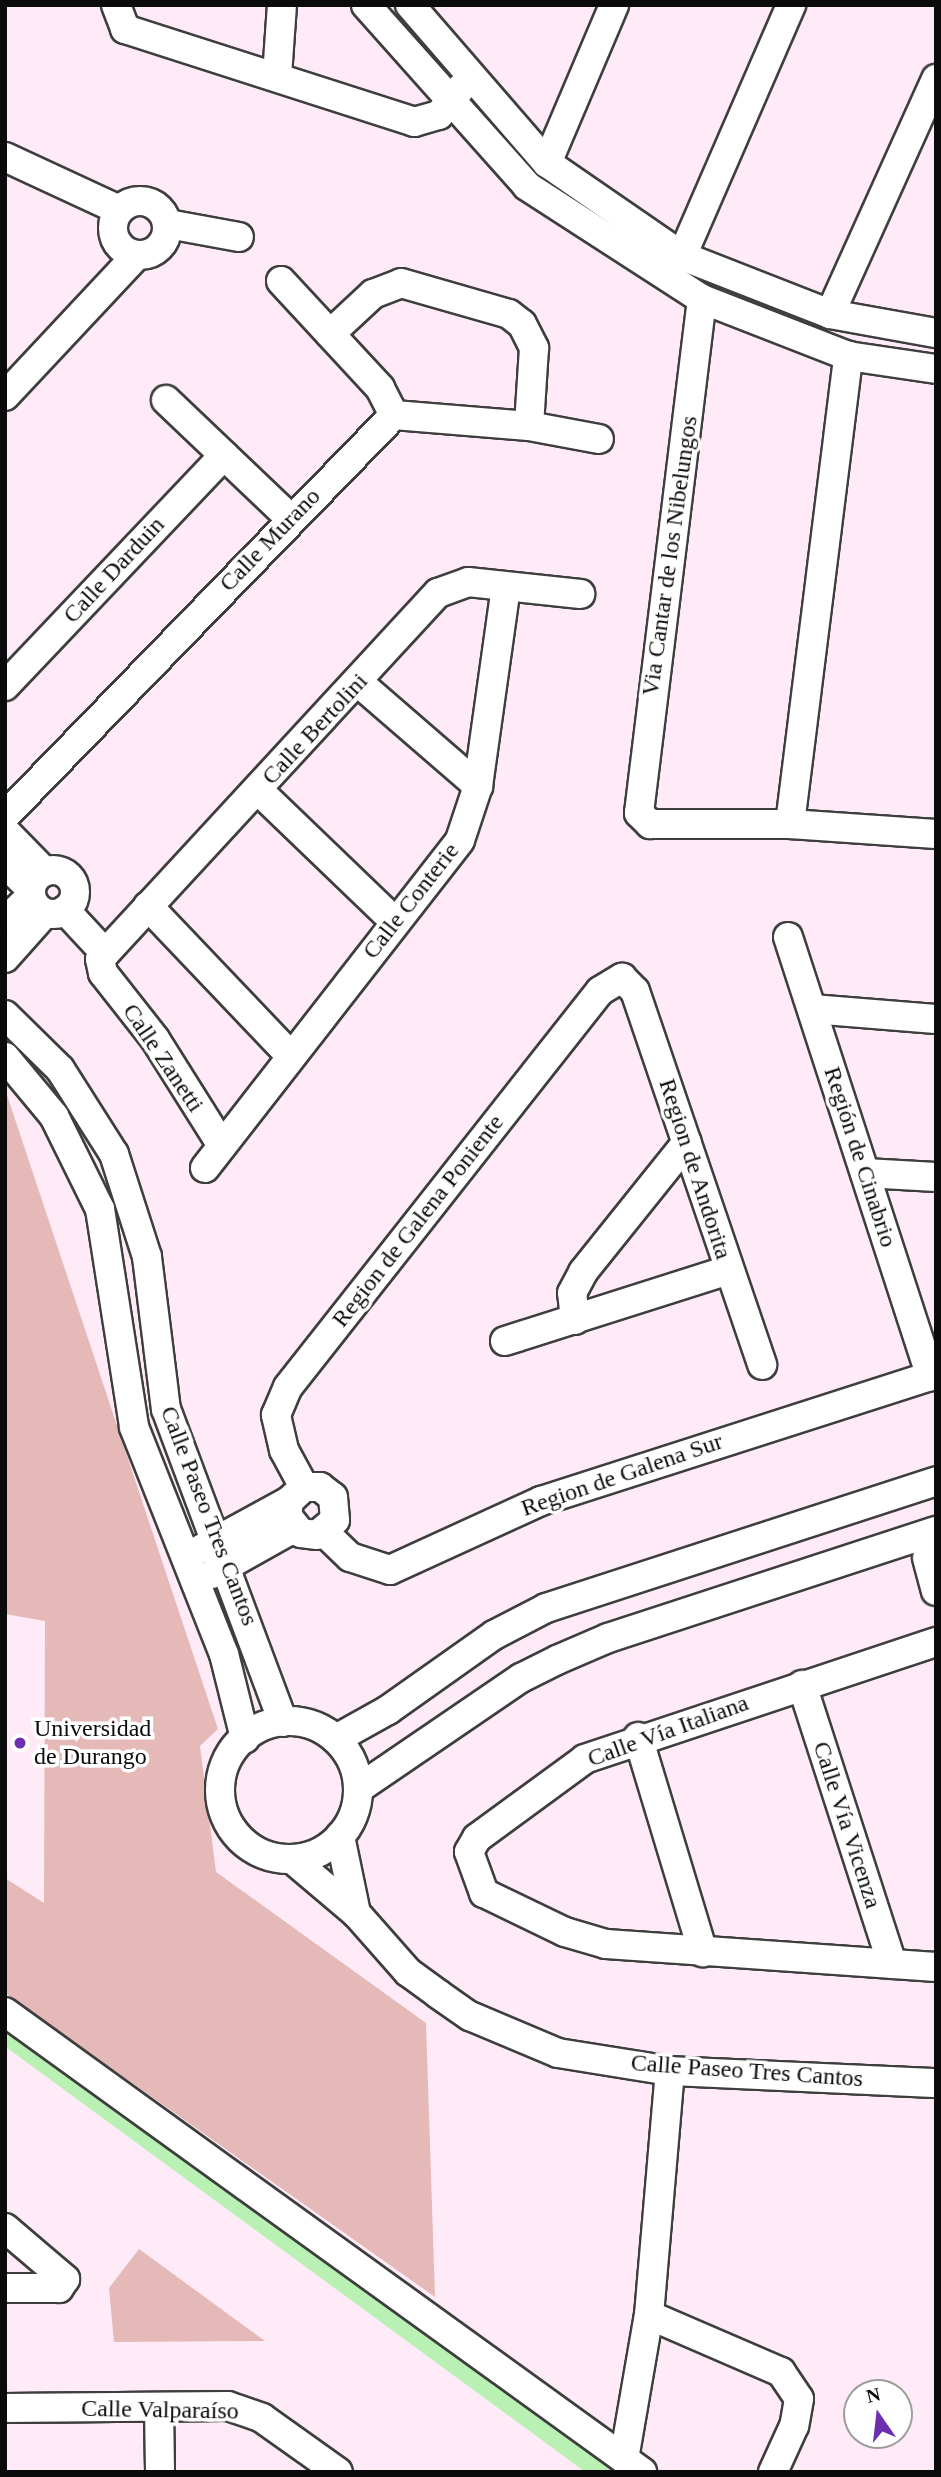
<!DOCTYPE html>
<meta charset="utf-8">
<style>
body{margin:0}
#map{position:relative;width:941px;height:2477px;overflow:hidden;background:#feebf7;font-family:"Times New Roman",serif}
div>[style]{position:absolute}
.green>*{inset:0;background:#e5b9b8}
.canal>*{height:23px;margin:-11.5px;padding:0 11.5px;transform-origin:11.5px;border-radius:11.5px;background:#b9f1b4}
.roads{filter:drop-shadow(2px 0 #3e3e3e) drop-shadow(-2px 0 #3e3e3e) drop-shadow(0 2px #3e3e3e) drop-shadow(0 -2px #3e3e3e)}
.minor>*{height:28px;margin:-14px;padding:0 14px;transform-origin:14px;border-radius:14px;background:#fff}
.minor>.ring{margin:-14px;padding:0;box-sizing:content-box;background:none;border:28px solid #fff;border-radius:50%}
.dots>*{width:19px;height:19px;translate:-50% -50%;box-sizing:border-box;border:4px solid #fff;border-radius:50%}
span{translate:-50% -50%;white-space:nowrap;text-align:center;line-height:1.15;-webkit-text-stroke:7px #fff;paint-order:stroke}
.street-label{font-size:24px;color:#0b0b0b}
.poi-label{font-size:24px;color:#0b0b0b}
.left{translate:0 -50%;text-align:left}
.frame{position:absolute;inset:0;border:7px solid #0b0b0b;pointer-events:none}
.north{position:absolute;left:843px;top:2379px;width:70px;height:70px;box-sizing:border-box;background:#fff;border:2px solid #9d9d9d;border-radius:50%;rotate:346deg;font-size:19px;font-weight:700;line-height:28px;text-align:center;color:#0b0b0b}
.north::after{content:'';display:block;margin:auto;width:24px;height:32px;background:#6e2eb0;clip-path:polygon(50% 0,100% 100%,50% 72%,0 100%)}
</style>
<div id="map">
<div class="green">
<div style="clip-path:polygon(5px 1089px,218px 1729px,200px 1746px,216px 1872px,426px 2023px,435px 2297px,5px 1993px,5px 1878px,44px 1903px,45px 1621px,5px 1614px)"></div>
<div style="clip-path:polygon(139px 2249px,265px 2341px,114px 2342px,109px 2288px)"></div>
</div>
<div class="canal">
<div style="left:5px;top:2032px;width:744px;rotate:36.25deg"></div>
</div>
<div class="roads">
<div class="minor">
<div style="left:116px;top:5px;width:26px;rotate:69deg"></div>
<div style="left:125px;top:29px;width:304px;rotate:17.8deg"></div>
<div style="left:414px;top:122px;width:26px;rotate:-16deg"></div>
<div style="left:439px;top:115px;width:35px;rotate:-51deg"></div>
<div style="left:366px;top:5px;width:242px;rotate:48.3deg"></div>
<div style="left:527px;top:186px;width:208px;rotate:32.9deg"></div>
<div style="left:702px;top:299px;width:157px;rotate:21.3deg"></div>
<div style="left:848px;top:356px;width:89px;rotate:8.4deg"></div>
<div style="left:410px;top:5px;width:209px;rotate:49.1deg"></div>
<div style="left:547px;top:163px;width:164px;rotate:34.6deg"></div>
<div style="left:682px;top:256px;width:159px;rotate:21.4deg"></div>
<div style="left:830px;top:314px;width:108px;rotate:10.2deg"></div>
<div style="left:277px;top:76px;width:71px;rotate:-86deg"></div>
<div style="left:5px;top:157px;width:126px;rotate:24.9deg"></div>
<div style="left:547px;top:163px;width:172px;rotate:-67deg"></div>
<div class="ring" style="left:113px;top:201px;width:26px;height:26px"></div>
<div style="left:168px;top:224px;width:72px;rotate:10.4deg"></div>
<div style="left:682px;top:256px;width:274px;rotate:-66.5deg"></div>
<div style="left:281px;top:281px;width:146px;rotate:47.2deg"></div>
<div style="left:380px;top:388px;width:30px;rotate:63deg"></div>
<div style="left:702px;top:299px;width:518px;rotate:96.99deg"></div>
<div style="left:639px;top:813px;width:16px;rotate:45deg"></div>
<div style="left:650px;top:824px;width:140px"></div>
<div style="left:790px;top:824px;width:146px;rotate:3.9deg"></div>
<div style="left:830px;top:314px;width:258px;rotate:-65.7deg"></div>
<div style="left:330px;top:334px;width:59px;rotate:-42.9deg"></div>
<div style="left:373px;top:294px;width:30px;rotate:-21deg"></div>
<div style="left:401px;top:283px;width:112px;rotate:16deg"></div>
<div style="left:509px;top:314px;width:16px;rotate:38deg"></div>
<div style="left:522px;top:324px;width:27px;rotate:63deg"></div>
<div style="left:534px;top:348px;width:78px;rotate:93.7deg"></div>
<div style="left:5px;top:396px;width:193px;rotate:-46.9deg"></div>
<div style="left:166px;top:400px;width:171px;rotate:43.6deg"></div>
<div style="left:358px;top:682px;width:159px;rotate:40.9deg"></div>
<div style="left:5px;top:686px;width:318px;rotate:-46.5deg"></div>
<div style="left:258px;top:790px;width:190px;rotate:43.9deg"></div>
<div style="left:5px;top:816px;width:559px;rotate:-45.87deg"></div>
<div style="left:394px;top:415px;width:135px;rotate:4.7deg"></div>
<div style="left:529px;top:426px;width:71px;rotate:10.5deg"></div>
<div style="left:790px;top:824px;width:472px;rotate:-82.9deg"></div>
<div style="left:5px;top:831px;width:57px;rotate:45.7deg"></div>
<div style="left:5px;top:864px;width:36px;rotate:44deg"></div>
<div class="ring" style="left:31px;top:870px;width:16px;height:16px"></div>
<div style="left:148px;top:906px;width:204px;rotate:46.4deg"></div>
<div style="left:65px;top:910px;width:59px;rotate:47.1deg"></div>
<div style="left:5px;top:921px;width:36px;rotate:-44deg"></div>
<div style="left:788px;top:937px;width:462px;rotate:72deg"></div>
<div style="left:5px;top:958px;width:60px;rotate:-48.4deg"></div>
<div style="left:812px;top:1009px;width:124px;rotate:4.6deg"></div>
<div style="left:5px;top:1015px;width:77px;rotate:44.5deg"></div>
<div style="left:60px;top:1069px;width:101px;rotate:57.6deg"></div>
<div style="left:114px;top:1154px;width:108px;rotate:72.2deg"></div>
<div style="left:147px;top:1257px;width:153px;rotate:82.9deg"></div>
<div style="left:166px;top:1409px;width:334px;rotate:69.5deg"></div>
<div style="left:5px;top:1057px;width:77px;rotate:50.3deg"></div>
<div style="left:54px;top:1116px;width:104px;rotate:63.7deg"></div>
<div style="left:100px;top:1209px;width:221px;rotate:81.1deg"></div>
<div style="left:134px;top:1427px;width:244px;rotate:68.4deg"></div>
<div style="left:224px;top:1654px;width:87px;rotate:76deg"></div>
<div style="left:221px;top:1144px;width:124px;rotate:-122.2deg"></div>
<div style="left:155px;top:1039px;width:84px;rotate:-128.2deg"></div>
<div style="left:103px;top:973px;width:14px;rotate:-102deg"></div>
<div style="left:100px;top:959px;width:498px;rotate:-47.3deg"></div>
<div style="left:438px;top:593px;width:32px;rotate:-20deg"></div>
<div style="left:468px;top:582px;width:113px;rotate:6.1deg"></div>
<div style="left:205px;top:1168px;width:415px;rotate:-52.1deg"></div>
<div style="left:460px;top:840px;width:57px;rotate:-71.6deg"></div>
<div style="left:478px;top:786px;width:201px;rotate:-82deg"></div>
<div style="left:865px;top:1173px;width:71px;rotate:3.2deg"></div>
<div style="left:575px;top:1320px;width:27px;rotate:-96deg"></div>
<div style="left:572px;top:1293px;width:24px;rotate:-62deg"></div>
<div style="left:583px;top:1272px;width:166px;rotate:-51.3deg"></div>
<div style="left:505px;top:1341px;width:235px;rotate:-17.6deg"></div>
<div style="left:304px;top:1487px;width:42px;rotate:-118.4deg"></div>
<div style="left:284px;top:1450px;width:36px;rotate:-103deg"></div>
<div style="left:276px;top:1415px;width:30px;rotate:-67deg"></div>
<div style="left:288px;top:1387px;width:504px;rotate:-51.77deg"></div>
<div style="left:600px;top:991px;width:26px;rotate:-31deg"></div>
<div style="left:622px;top:978px;width:18px;rotate:45deg"></div>
<div style="left:635px;top:991px;width:395px;rotate:71.2deg"></div>
<div style="left:324px;top:1532px;width:36px;rotate:44deg"></div>
<div style="left:350px;top:1557px;width:42px;rotate:18deg"></div>
<div style="left:390px;top:1570px;width:166px;rotate:-24.6deg"></div>
<div style="left:541px;top:1501px;width:415px;rotate:-17.8deg"></div>
<div style="left:201px;top:1549px;width:100px;rotate:-28.6deg"></div>
<div style="left:289px;top:1501px;width:21px;rotate:-43deg"></div>
<div style="left:304px;top:1487px;width:16px"></div>
<div style="left:320px;top:1487px;width:16px;rotate:38deg"></div>
<div style="left:333px;top:1497px;width:23px;rotate:85deg"></div>
<div style="left:335px;top:1520px;width:23px;rotate:140deg"></div>
<div style="left:317px;top:1535px;width:16px;rotate:-173deg"></div>
<div style="left:301px;top:1533px;width:22px;rotate:-129deg"></div>
<div style="left:287px;top:1516px;width:15px;rotate:-82deg"></div>
<div style="left:927px;top:1558px;width:34px;rotate:75deg"></div>
<div style="left:212px;top:1574px;width:94px;rotate:-29.3deg"></div>
<div style="left:936px;top:1642px;width:370px;rotate:161.6deg"></div>
<div style="left:585px;top:1759px;width:134px;rotate:143.8deg"></div>
<div style="left:477px;top:1838px;width:16px;rotate:120deg"></div>
<div style="left:469px;top:1852px;width:44px;rotate:69.9deg"></div>
<div style="left:484px;top:1893px;width:90px;rotate:25.7deg"></div>
<div style="left:565px;top:1932px;width:43px;rotate:16.3deg"></div>
<div style="left:606px;top:1944px;width:331px;rotate:4deg"></div>
<div style="left:802px;top:1685px;width:293px;rotate:72.1deg"></div>
<div class="ring" style="left:220px;top:1721px;width:110px;height:110px"></div>
<div style="left:638px;top:1737px;width:225px;rotate:73.2deg"></div>
<div style="left:336px;top:1739px;width:60px;rotate:-29.1deg"></div>
<div style="left:388px;top:1710px;width:130px;rotate:-35.3deg"></div>
<div style="left:494px;top:1635px;width:59px;rotate:-27.4deg"></div>
<div style="left:546px;top:1608px;width:410px;rotate:-18deg"></div>
<div style="left:358px;top:1789px;width:197px;rotate:-34.3deg"></div>
<div style="left:521px;top:1678px;width:42px;rotate:-26.6deg"></div>
<div style="left:559px;top:1659px;width:53px;rotate:-23.2deg"></div>
<div style="left:608px;top:1638px;width:345px;rotate:-18.1deg"></div>
<div style="left:340px;top:1836px;width:79px;rotate:78.3deg"></div>
<div style="left:292px;top:1859px;width:84px;rotate:40.2deg"></div>
<div style="left:356px;top:1913px;width:79px;rotate:48.6deg"></div>
<div style="left:408px;top:1972px;width:37px;rotate:36deg"></div>
<div style="left:438px;top:1994px;width:39px;rotate:35deg"></div>
<div style="left:470px;top:2016px;width:95px;rotate:22.8deg"></div>
<div style="left:558px;top:2053px;width:113px;rotate:9.1deg"></div>
<div style="left:670px;top:2071px;width:266px;rotate:2.6deg"></div>
<div style="left:5px;top:2012px;width:786px;rotate:35.83deg"></div>
<div style="left:5px;top:2228px;width:79px;rotate:40.4deg"></div>
<div style="left:65px;top:2279px;width:11px;rotate:124deg"></div>
<div style="left:59px;top:2288px;width:54px;rotate:180deg"></div>
<div style="left:649px;top:2315px;width:144px;rotate:23.4deg"></div>
<div style="left:781px;top:2372px;width:32px;rotate:56deg"></div>
<div style="left:799px;top:2399px;width:27px;rotate:100deg"></div>
<div style="left:794px;top:2426px;width:51px;rotate:114.5deg"></div>
<div style="left:159px;top:2407px;width:65px;rotate:89.1deg"></div>
<div style="left:5px;top:2408px;width:223px;rotate:-0.5deg"></div>
<div style="left:228px;top:2406px;width:36px;rotate:19deg"></div>
<div style="left:262px;top:2418px;width:93px;rotate:35.4deg"></div>
<div style="left:624px;top:2459px;width:146px;rotate:-80.2deg"></div>
<div style="left:649px;top:2315px;width:245px;rotate:-85.1deg"></div>
</div>
</div>
<div class="dots">
<div style="left:20px;top:1743px;background:#6e2eb0"></div>
</div>
<div class="street-label">
<span style="left:270px;top:540px;rotate:-46deg">Calle Murano</span>
<span style="left:670px;top:556px;rotate:-82deg">Via Cantar de los Nibelungos</span>
<span style="left:114px;top:570px;rotate:-47deg">Calle Darduin</span>
<span style="left:315px;top:729px;rotate:-47deg">Calle Bertolini</span>
<span style="left:411px;top:901px;rotate:-52deg">Calle Conterie</span>
<span style="left:163px;top:1058px;rotate:56deg">Calle Zanetti</span>
<span style="left:860px;top:1157px;rotate:72deg">Región de Cinabrio</span>
<span style="left:695px;top:1169px;rotate:72deg">Region de Andorita</span>
<span style="left:418px;top:1221px;rotate:-52deg">Region de Galena Poniente</span>
<span style="left:622px;top:1475px;rotate:-19deg">Region de Galena Sur</span>
<span style="left:209px;top:1516px;rotate:69deg">Calle Paseo Tres Cantos</span>
<span style="left:668px;top:1731px;rotate:-20deg">Calle Vía Italiana</span>
<span style="left:847px;top:1825px;rotate:72deg">Calle Vía Vicenza</span>
<span style="left:747px;top:2071px;rotate:4deg">Calle Paseo Tres Cantos</span>
<span style="left:160px;top:2410px;rotate:1deg">Calle Valparaíso</span>
</div>
<div class="poi-label">
<span class="left" style="left:34px;top:1743px">Universidad<br>de Durango</span>
</div>
<div class="frame"></div>
<div class="north">N</div>
</div>
